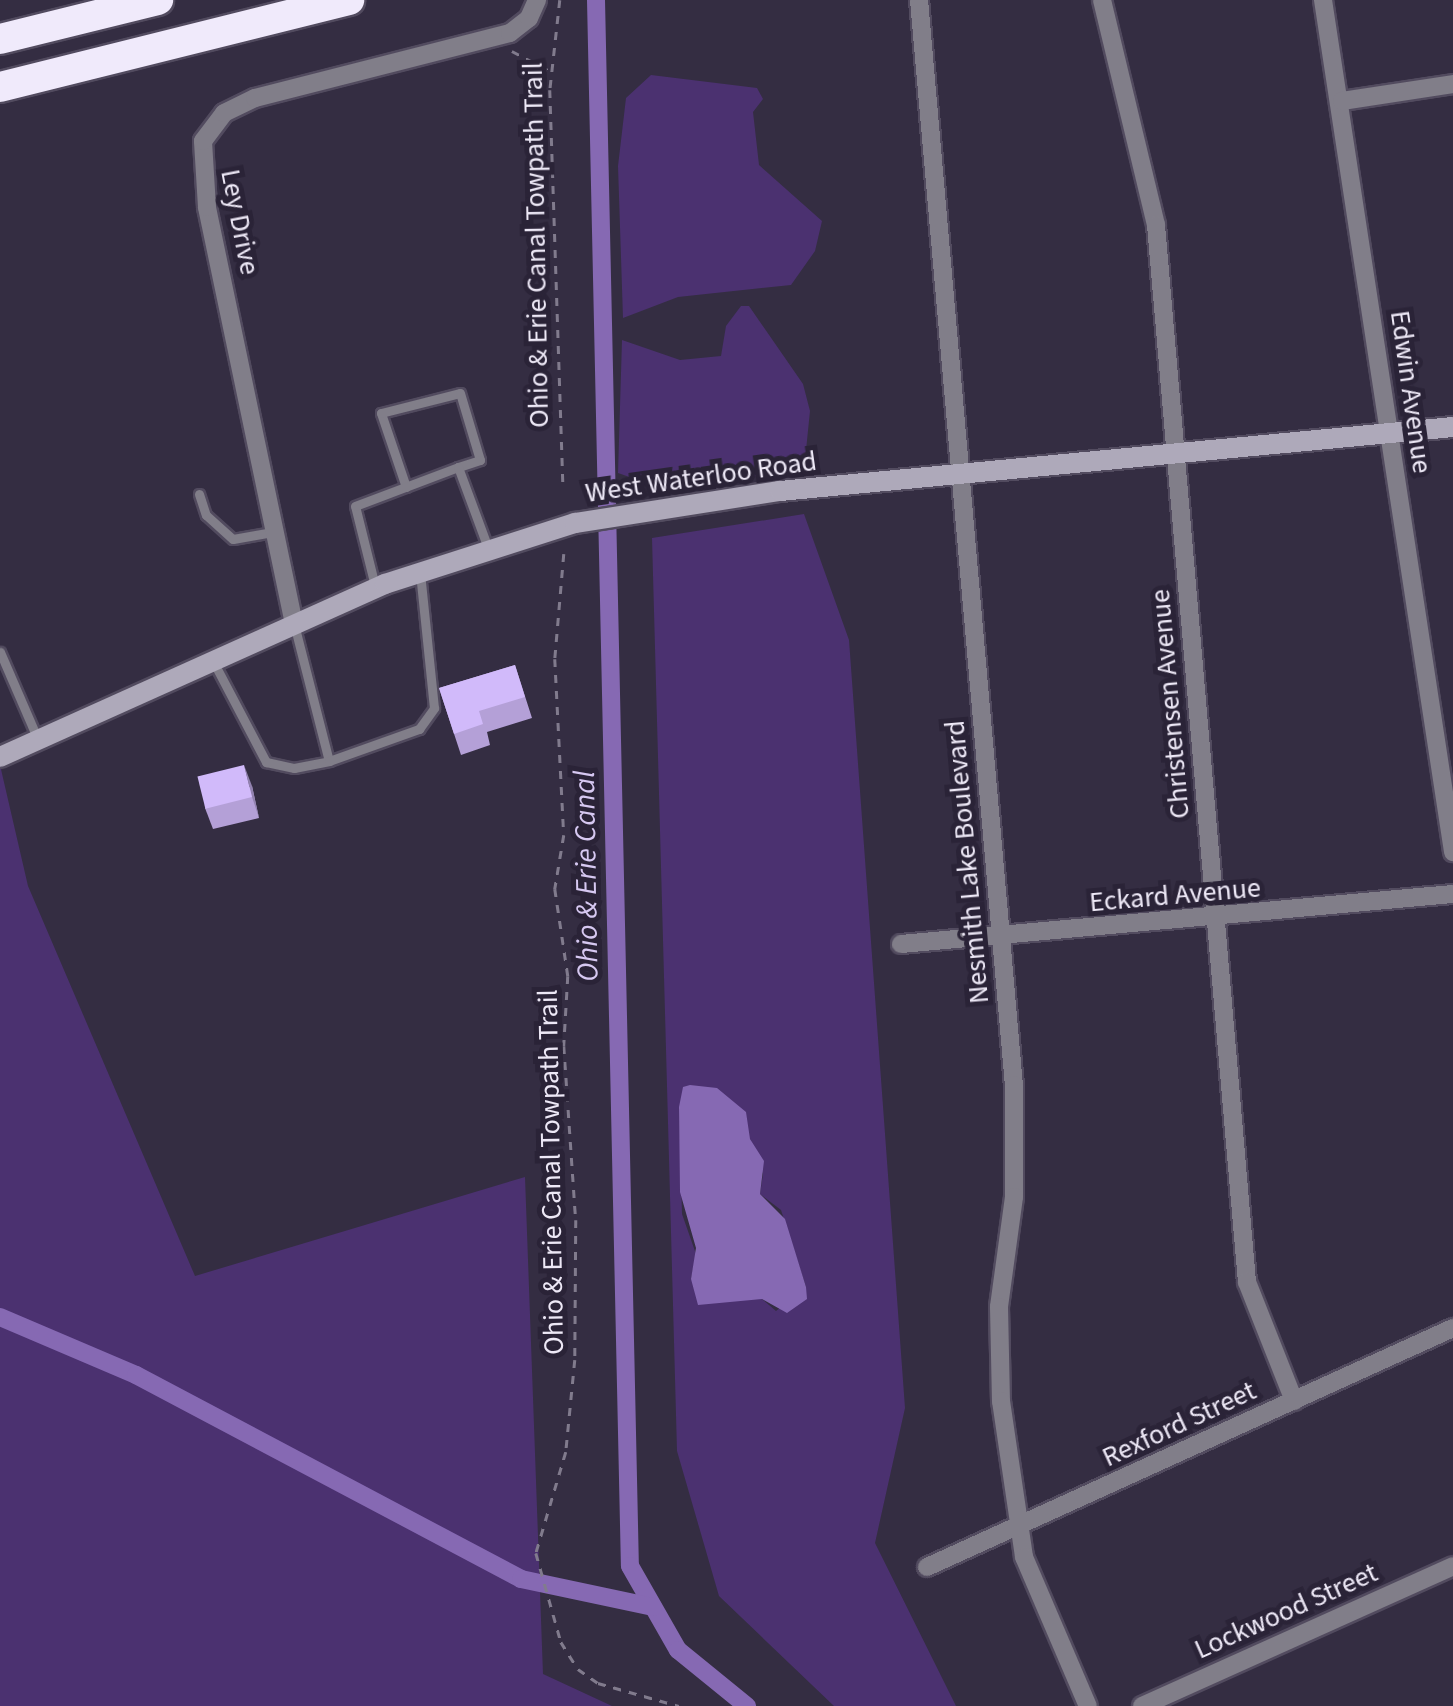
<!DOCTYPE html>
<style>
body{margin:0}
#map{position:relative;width:1453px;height:1706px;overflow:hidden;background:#342d42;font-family:"Source Sans 3",sans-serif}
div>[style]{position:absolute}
.green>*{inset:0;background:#4b3170}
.water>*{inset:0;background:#8669b3}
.canal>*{height:18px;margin:-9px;padding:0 9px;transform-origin:9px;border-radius:9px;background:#8669b3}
.path>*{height:2.5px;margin-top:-1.25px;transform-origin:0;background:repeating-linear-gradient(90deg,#817b8d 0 8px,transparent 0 16px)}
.roads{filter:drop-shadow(2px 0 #524b5f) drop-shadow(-2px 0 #524b5f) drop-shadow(0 2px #524b5f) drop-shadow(0 -2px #524b5f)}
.service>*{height:9px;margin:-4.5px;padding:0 4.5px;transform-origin:4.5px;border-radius:4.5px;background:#817e89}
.minor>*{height:18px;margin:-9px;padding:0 9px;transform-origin:9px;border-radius:9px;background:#817e89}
.secondary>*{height:20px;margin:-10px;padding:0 10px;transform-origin:10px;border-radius:10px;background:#aea9ba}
.motorway>*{height:30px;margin:-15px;padding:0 15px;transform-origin:15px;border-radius:15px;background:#f0eafb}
.wall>*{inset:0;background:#b4a0d7}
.shaded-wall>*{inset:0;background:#9282af}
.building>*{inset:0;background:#d1bafa;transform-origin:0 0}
span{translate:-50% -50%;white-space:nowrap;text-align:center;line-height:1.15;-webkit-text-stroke:10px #2a2337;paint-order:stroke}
.street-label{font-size:28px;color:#ede8f6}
.water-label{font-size:30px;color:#d6c8f1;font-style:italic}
</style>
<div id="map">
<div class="green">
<div style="clip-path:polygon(651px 75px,757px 88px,763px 99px,753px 112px,759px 165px,822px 221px,815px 251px,791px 285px,678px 297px,623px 318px,618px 166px,626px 98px)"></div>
<div style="clip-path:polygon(741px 306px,749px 306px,803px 384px,810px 411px,804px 470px,661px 488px,618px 473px,622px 340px,680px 360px,721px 356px,726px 326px)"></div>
<div style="clip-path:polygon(evenodd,804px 514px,849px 640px,905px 1408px,875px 1543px,956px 1706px,834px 1706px,719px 1596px,677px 1451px,652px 538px,804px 514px,679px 1107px,750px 1139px,763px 1174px,760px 1194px,781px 1210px,806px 1287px,776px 1311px,762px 1299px,708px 1300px,691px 1279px,696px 1254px,682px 1214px,679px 1107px)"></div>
<div style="clip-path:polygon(0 765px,28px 886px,195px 1276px,525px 1177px,543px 1674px,612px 1706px,0 1706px)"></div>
</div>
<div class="water">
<div style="clip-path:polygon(690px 1085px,717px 1088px,746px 1112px,750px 1139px,764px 1161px,760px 1194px,785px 1219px,806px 1287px,807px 1299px,787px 1313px,762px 1299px,698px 1305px,691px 1279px,696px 1248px,680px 1192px,679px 1107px,683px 1087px)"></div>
</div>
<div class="canal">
<div style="left:596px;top:0;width:1566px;rotate:88.76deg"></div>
<div style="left:630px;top:1566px;width:97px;rotate:60.3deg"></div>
<div style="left:678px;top:1650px;width:89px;rotate:39.1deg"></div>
<div style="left:0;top:1317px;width:148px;rotate:23.1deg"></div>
<div style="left:136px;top:1375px;width:436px;rotate:27.9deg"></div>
<div style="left:521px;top:1579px;width:135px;rotate:12deg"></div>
</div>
<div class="path">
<div style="left:560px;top:0;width:91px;rotate:96.3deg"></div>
<div style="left:550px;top:90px;width:400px;rotate:88.1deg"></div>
<div style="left:512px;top:51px;width:41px;rotate:27.8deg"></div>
<div style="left:564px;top:554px;width:105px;rotate:94.9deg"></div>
<div style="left:555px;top:659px;width:176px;rotate:87.1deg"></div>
<div style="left:564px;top:835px;width:55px;rotate:99.5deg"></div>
<div style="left:555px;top:889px;width:88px;rotate:81.5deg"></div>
<div style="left:568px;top:976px;width:70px;rotate:93.3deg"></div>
<div style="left:564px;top:1046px;width:174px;rotate:86.1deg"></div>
<div style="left:576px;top:1220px;width:140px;rotate:90.4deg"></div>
<div style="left:575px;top:1360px;width:92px;rotate:95.6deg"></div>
<div style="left:566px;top:1452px;width:105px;rotate:106.5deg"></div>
<div style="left:536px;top:1553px;width:92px;rotate:74.3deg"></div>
<div style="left:561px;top:1642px;width:32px;rotate:58deg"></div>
<div style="left:578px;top:1669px;width:24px;rotate:35deg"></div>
<div style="left:598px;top:1683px;width:84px;rotate:15.9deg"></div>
</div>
<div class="roads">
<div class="service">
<div style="left:406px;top:487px;width:78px;rotate:-108.7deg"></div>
<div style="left:381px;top:413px;width:81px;rotate:-14.2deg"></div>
<div style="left:460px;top:393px;width:70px;rotate:73.4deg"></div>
<div style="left:480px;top:460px;width:23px;rotate:162deg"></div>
<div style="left:199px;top:494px;width:22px;rotate:72deg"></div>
<div style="left:206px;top:515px;width:36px;rotate:42deg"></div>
<div style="left:233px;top:539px;width:40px;rotate:-10deg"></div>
<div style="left:375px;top:586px;width:82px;rotate:-104deg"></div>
<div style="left:355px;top:506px;width:110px;rotate:-20.7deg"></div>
<div style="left:458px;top:467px;width:86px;rotate:69.7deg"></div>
<div style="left:294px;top:624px;width:141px;rotate:75.7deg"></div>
<div style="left:0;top:652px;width:96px;rotate:66.6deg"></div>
<div style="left:214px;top:663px;width:112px;rotate:62.3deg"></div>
<div style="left:266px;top:762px;width:29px;rotate:12deg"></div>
<div style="left:294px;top:768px;width:36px;rotate:-11deg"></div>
<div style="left:329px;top:761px;width:96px;rotate:-19.6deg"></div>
<div style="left:419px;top:729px;width:26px;rotate:-54deg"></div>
<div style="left:434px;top:708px;width:137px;rotate:-95.9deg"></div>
</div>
<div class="minor">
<div style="left:919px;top:0;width:1089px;rotate:85deg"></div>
<div style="left:1014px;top:1085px;width:112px;rotate:90deg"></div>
<div style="left:1014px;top:1197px;width:111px;rotate:97.8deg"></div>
<div style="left:999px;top:1307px;width:94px;rotate:88.8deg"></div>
<div style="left:1001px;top:1401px;width:158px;rotate:81.6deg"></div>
<div style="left:1024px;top:1557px;width:162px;rotate:66.8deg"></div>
<div style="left:1102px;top:0;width:231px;rotate:76.5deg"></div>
<div style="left:1156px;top:225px;width:1061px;rotate:85.08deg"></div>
<div style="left:1247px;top:1282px;width:128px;rotate:68.4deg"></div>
<div style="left:1323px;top:0;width:862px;rotate:81.32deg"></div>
<div style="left:1342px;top:101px;width:112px;rotate:-8.7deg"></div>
<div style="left:294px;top:624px;width:426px;rotate:-101.8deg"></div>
<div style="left:207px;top:207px;width:66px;rotate:-93.5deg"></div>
<div style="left:203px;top:141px;width:35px;rotate:-53deg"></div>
<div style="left:224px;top:113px;width:34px;rotate:-26deg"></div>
<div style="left:255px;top:98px;width:263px;rotate:-14.3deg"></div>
<div style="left:510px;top:33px;width:24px;rotate:-38deg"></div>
<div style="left:529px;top:18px;width:20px;rotate:-66deg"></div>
<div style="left:901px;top:944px;width:554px;rotate:-5.18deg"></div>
<div style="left:927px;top:1567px;width:578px;rotate:-24.44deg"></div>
<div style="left:1142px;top:1706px;width:341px;rotate:-24.2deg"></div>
</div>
<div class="secondary">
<div style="left:0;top:757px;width:422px;rotate:-24.2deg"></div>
<div style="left:385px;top:584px;width:200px;rotate:-17.8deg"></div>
<div style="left:575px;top:523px;width:207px;rotate:-8.9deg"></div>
<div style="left:780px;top:491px;width:676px;rotate:-5.43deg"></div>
</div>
<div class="motorway">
<div style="left:0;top:39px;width:163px;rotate:-13.9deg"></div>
<div style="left:0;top:87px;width:360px;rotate:-14deg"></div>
</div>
</div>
<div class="wall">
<div style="clip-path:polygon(515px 665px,532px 718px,487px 732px,490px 745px,461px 755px,439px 688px)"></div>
<div style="clip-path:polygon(252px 786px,259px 818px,213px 829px,205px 808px)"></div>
</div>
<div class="shaded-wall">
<div style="clip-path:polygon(244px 765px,252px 786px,259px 818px,252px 797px)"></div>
</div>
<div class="building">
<div style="clip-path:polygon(515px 665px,525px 697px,479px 711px,483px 724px,454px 734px,439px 688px)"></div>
<div style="left:244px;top:765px;width:33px;height:48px;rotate:76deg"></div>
</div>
<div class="street-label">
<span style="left:240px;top:222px;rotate:79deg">Ley Drive</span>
<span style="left:536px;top:245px;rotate:-91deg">Ohio &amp; Erie Canal Towpath Trail</span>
<span style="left:1411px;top:392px;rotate:82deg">Edwin Avenue</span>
<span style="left:701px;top:477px;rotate:-8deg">West Waterloo Road</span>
<span style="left:1170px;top:704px;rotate:-95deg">Christensen Avenue</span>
<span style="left:967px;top:862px;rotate:-95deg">Nesmith Lake Boulevard</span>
<span style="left:1175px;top:895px;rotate:-5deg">Eckard Avenue</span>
<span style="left:551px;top:1172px;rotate:-91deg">Ohio &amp; Erie Canal Towpath Trail</span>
<span style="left:1179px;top:1424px;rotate:-25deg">Rexford Street</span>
<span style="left:1286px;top:1611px;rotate:-24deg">Lockwood Street</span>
</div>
<div class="water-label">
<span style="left:587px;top:876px;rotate:-91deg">Ohio &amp; Erie Canal</span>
</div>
</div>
